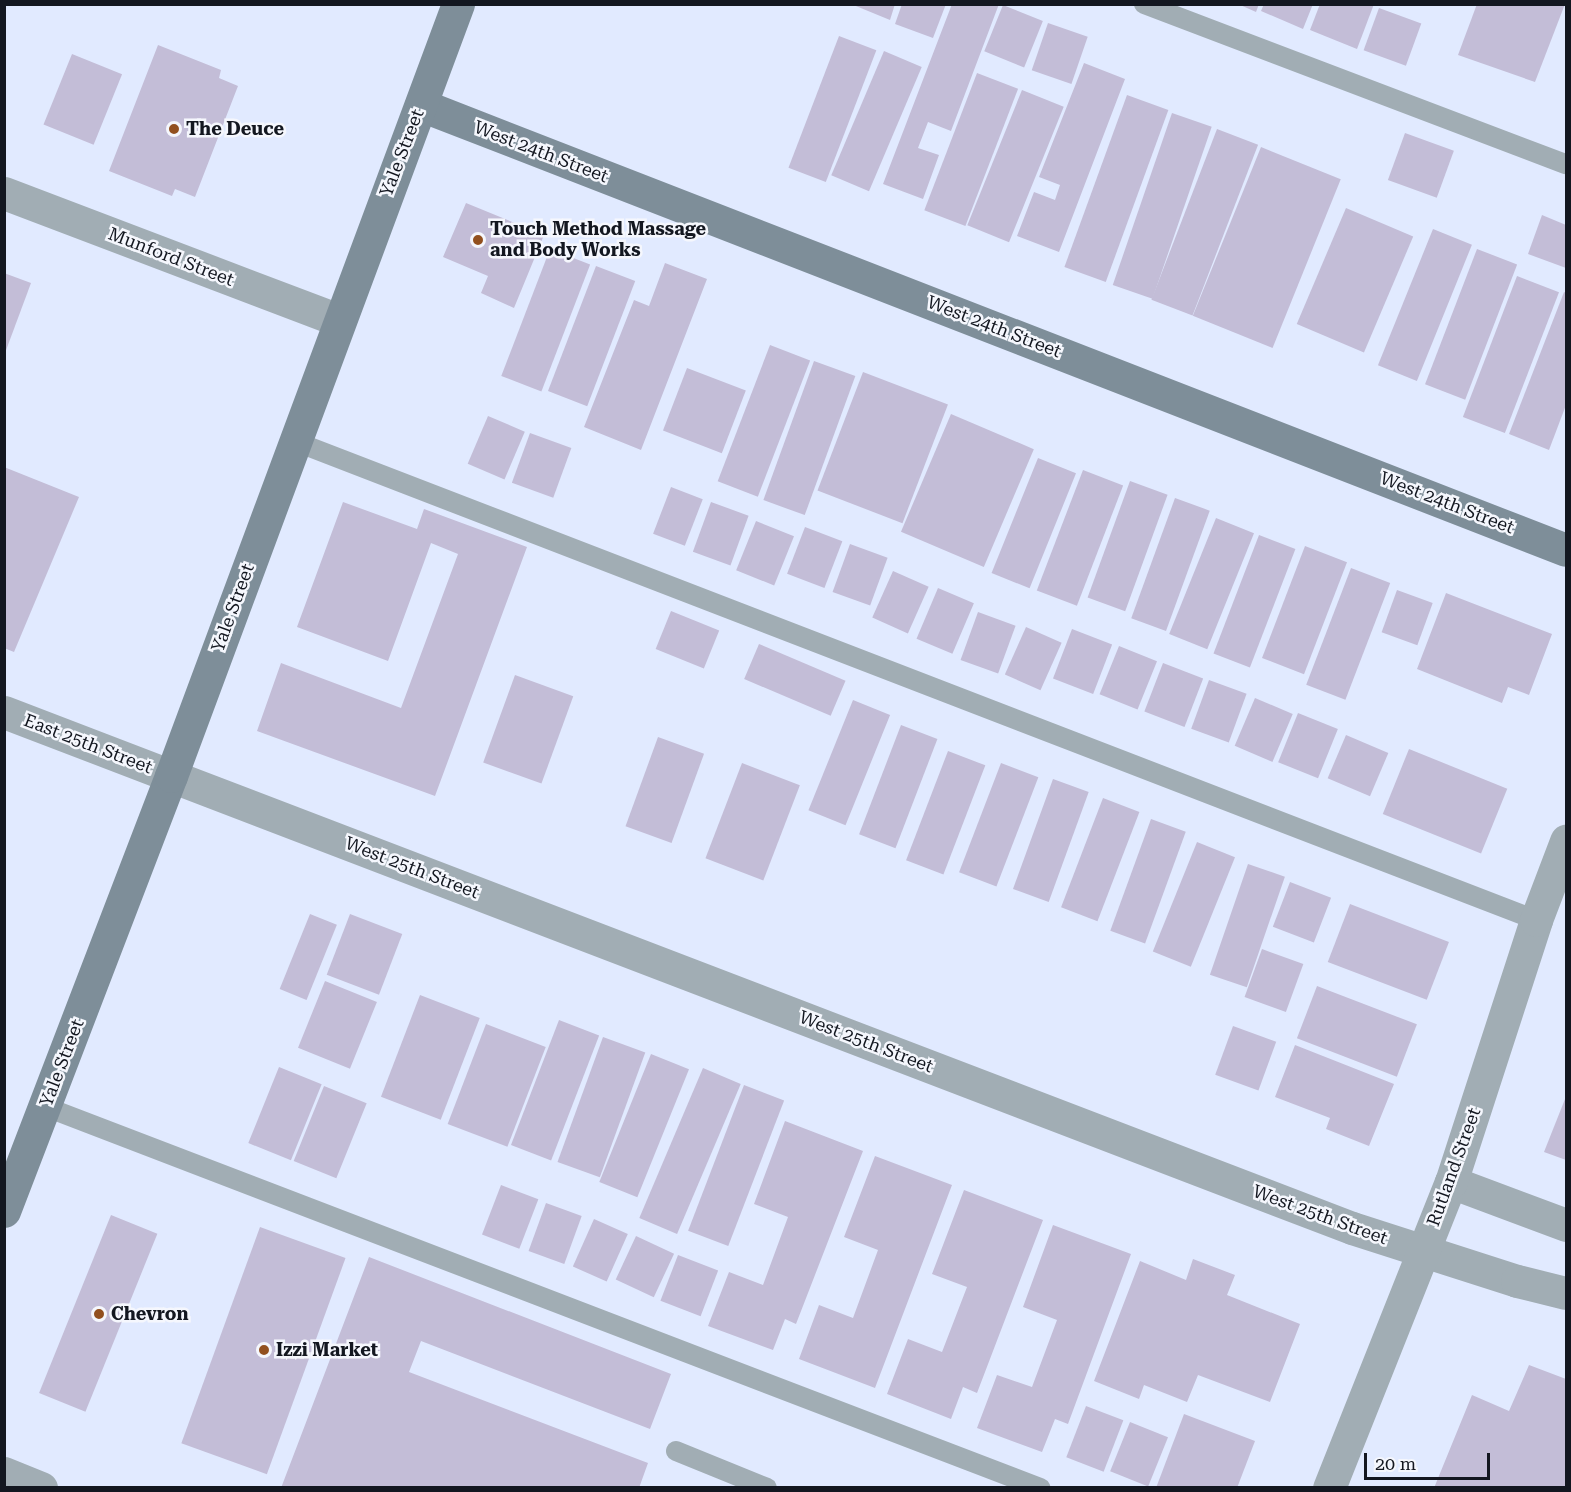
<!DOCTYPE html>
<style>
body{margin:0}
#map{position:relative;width:1571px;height:1492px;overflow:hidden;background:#e1eaff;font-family:"Roboto Serif",serif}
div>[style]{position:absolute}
.building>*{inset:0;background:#c3bdd7;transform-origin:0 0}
.lane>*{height:20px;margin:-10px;padding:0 10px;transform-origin:10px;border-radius:10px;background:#a1adb4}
.street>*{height:33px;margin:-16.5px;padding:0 16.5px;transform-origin:16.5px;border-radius:16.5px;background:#a1adb4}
.secondary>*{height:33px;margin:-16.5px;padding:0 16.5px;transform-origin:16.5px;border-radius:16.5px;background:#7e8e99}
.dots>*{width:16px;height:16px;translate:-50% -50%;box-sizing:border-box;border:3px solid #f5f7fd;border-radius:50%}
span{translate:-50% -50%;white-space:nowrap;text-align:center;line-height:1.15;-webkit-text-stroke:5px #f5f7fd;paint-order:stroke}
.poi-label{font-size:18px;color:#131720;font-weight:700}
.left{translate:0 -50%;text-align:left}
.street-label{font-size:18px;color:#131720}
.frame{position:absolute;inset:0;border:6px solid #131720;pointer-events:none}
.scale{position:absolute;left:1364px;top:1453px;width:126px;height:27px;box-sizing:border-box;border:3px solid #131720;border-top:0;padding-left:8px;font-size:18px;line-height:21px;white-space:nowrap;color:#131720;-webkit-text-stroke:4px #f5f7fd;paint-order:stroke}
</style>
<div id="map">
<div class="building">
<div style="clip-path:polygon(851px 4px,895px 4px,890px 20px)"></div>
<div style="clip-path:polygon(902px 4px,946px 4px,933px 38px,895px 24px)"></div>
<div style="clip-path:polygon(952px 4px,999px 4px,951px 131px,928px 122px,918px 148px,939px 155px,923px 199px,883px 184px)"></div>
<div style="clip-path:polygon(1238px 4px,1259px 4px,1256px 12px)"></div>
<div style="clip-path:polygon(1264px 4px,1313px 4px,1303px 29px,1261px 11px)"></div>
<div style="clip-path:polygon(1320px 4px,1374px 4px,1357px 49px,1310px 30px)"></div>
<div style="clip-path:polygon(1477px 4px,1565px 4px,1535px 82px,1458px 55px)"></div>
<div style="left:1003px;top:5px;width:43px;height:50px;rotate:22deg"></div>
<div style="left:1379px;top:8px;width:45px;height:45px;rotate:20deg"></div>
<div style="left:1048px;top:23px;width:42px;height:50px;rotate:19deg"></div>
<div style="left:839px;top:36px;width:40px;height:141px;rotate:21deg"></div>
<div style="clip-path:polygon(158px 45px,221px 70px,219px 78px,238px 86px,195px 197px,175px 189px,172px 196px,109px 171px)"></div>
<div style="left:884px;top:51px;width:41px;height:135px;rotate:23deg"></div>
<div style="left:72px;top:54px;width:54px;height:76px;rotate:22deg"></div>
<div style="clip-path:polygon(1084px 63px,1125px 79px,1059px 252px,1017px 236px,1034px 192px,1055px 200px,1060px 185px,1039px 177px)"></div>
<div style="left:977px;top:73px;width:44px;height:147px;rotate:21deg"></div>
<div style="left:1022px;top:90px;width:45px;height:146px;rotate:22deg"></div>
<div style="left:1127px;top:95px;width:44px;height:183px;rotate:20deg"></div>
<div style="left:1172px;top:113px;width:42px;height:182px;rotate:19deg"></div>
<div style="left:1217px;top:129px;width:44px;height:183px;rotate:21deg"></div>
<div style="left:1405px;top:133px;width:52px;height:50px;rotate:20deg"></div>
<div style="left:1261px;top:147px;width:86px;height:182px;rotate:22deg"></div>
<div style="clip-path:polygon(466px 203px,544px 235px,514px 308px,481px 293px,488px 276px,443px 257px)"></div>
<div style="left:1346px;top:208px;width:73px;height:126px;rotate:23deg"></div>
<div style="clip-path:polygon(1542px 215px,1566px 225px,1566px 268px,1528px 254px)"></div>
<div style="left:1433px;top:229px;width:42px;height:147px;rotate:22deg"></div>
<div style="left:550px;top:249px;width:43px;height:136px;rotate:21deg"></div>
<div style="left:1477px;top:249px;width:43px;height:145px;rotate:21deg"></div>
<div style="clip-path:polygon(665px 263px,707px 279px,641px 450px,584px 427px,634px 300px,649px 306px)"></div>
<div style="left:596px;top:266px;width:42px;height:134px;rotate:21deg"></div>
<div style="clip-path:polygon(4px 273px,31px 283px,5px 353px,4px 353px)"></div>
<div style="left:1517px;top:276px;width:45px;height:151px;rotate:21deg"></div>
<div style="clip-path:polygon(1564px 292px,1566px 293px,1566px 405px,1549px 450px,1509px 434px)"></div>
<div style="left:770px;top:345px;width:43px;height:146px;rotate:21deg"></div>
<div style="left:814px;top:361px;width:44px;height:148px;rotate:20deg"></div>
<div style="left:687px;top:368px;width:63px;height:67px;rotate:21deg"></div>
<div style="left:863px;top:372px;width:91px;height:127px;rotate:21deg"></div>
<div style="left:951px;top:414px;width:90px;height:128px;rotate:23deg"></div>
<div style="left:488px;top:416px;width:40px;height:52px;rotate:23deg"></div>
<div style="left:530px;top:433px;width:44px;height:53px;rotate:20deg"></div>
<div style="left:1038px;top:458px;width:41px;height:124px;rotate:22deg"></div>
<div style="clip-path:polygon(4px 467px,79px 497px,14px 652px,4px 648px)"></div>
<div style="left:1083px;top:470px;width:43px;height:129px;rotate:21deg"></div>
<div style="left:1130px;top:481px;width:40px;height:124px;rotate:20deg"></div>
<div style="left:671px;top:487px;width:34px;height:50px;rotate:21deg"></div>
<div style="left:1175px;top:498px;width:37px;height:128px;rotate:20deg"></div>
<div style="clip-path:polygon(343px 502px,417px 529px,424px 509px,527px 547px,435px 796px,257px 731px,281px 663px,401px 708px,458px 554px,431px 543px,388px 661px,297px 627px)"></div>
<div style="left:711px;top:502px;width:40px;height:53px;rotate:20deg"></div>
<div style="left:1216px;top:518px;width:41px;height:125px;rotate:22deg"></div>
<div style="left:756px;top:521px;width:41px;height:53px;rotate:22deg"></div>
<div style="left:805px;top:527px;width:40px;height:50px;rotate:21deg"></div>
<div style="left:1259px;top:535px;width:39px;height:127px;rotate:21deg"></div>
<div style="left:850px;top:544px;width:40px;height:51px;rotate:20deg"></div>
<div style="left:1305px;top:546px;width:45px;height:120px;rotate:21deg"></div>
<div style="left:1351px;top:568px;width:42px;height:125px;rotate:21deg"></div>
<div style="left:893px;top:571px;width:39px;height:51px;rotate:24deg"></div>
<div style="left:938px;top:588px;width:39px;height:55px;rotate:23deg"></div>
<div style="left:1397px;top:590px;width:38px;height:45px;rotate:20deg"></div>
<div style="clip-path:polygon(1446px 593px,1552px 634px,1529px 695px,1508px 687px,1502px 703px,1417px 669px)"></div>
<div style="left:671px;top:611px;width:52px;height:41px;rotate:22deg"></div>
<div style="left:978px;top:612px;width:40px;height:51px;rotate:20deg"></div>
<div style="left:1026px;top:627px;width:39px;height:52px;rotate:24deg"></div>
<div style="left:1072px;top:629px;width:43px;height:53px;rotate:21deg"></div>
<div style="left:759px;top:644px;width:94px;height:38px;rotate:23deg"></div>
<div style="left:1119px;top:646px;width:41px;height:52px;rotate:22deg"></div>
<div style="left:1163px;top:663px;width:43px;height:52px;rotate:21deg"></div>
<div style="left:515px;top:675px;width:62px;height:93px;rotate:20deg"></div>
<div style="left:1209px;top:680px;width:40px;height:52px;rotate:20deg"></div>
<div style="left:1255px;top:698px;width:41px;height:52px;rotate:23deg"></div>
<div style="left:853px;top:700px;width:40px;height:119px;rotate:22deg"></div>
<div style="left:1298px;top:713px;width:43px;height:53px;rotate:22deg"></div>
<div style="left:901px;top:725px;width:39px;height:117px;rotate:21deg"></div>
<div style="left:1346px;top:735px;width:46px;height:47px;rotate:23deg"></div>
<div style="left:658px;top:737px;width:49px;height:95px;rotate:20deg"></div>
<div style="left:1409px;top:749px;width:106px;height:70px;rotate:22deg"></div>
<div style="left:948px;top:751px;width:40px;height:117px;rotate:21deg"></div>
<div style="left:742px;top:763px;width:62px;height:102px;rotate:21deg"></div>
<div style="left:1001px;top:763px;width:40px;height:117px;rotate:21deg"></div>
<div style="left:1053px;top:779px;width:38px;height:117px;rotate:20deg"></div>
<div style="left:1103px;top:798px;width:39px;height:117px;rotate:21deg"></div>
<div style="left:1151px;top:819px;width:37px;height:119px;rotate:20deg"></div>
<div style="left:1197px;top:842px;width:41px;height:118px;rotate:22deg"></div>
<div style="left:1248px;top:864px;width:39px;height:117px;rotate:19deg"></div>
<div style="left:1290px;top:882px;width:44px;height:48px;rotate:21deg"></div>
<div style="left:1350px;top:904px;width:106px;height:62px;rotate:21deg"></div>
<div style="left:310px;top:914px;width:29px;height:81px;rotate:22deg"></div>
<div style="left:350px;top:914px;width:56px;height:65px;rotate:21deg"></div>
<div style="left:1262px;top:949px;width:44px;height:51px;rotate:20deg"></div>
<div style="left:325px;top:981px;width:56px;height:72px;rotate:22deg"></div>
<div style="left:1317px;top:986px;width:107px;height:56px;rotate:21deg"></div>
<div style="left:420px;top:995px;width:64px;height:109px;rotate:21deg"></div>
<div style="left:559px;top:1020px;width:43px;height:134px;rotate:21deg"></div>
<div style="left:486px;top:1024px;width:64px;height:107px;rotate:21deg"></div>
<div style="left:1233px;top:1026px;width:46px;height:52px;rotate:20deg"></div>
<div style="left:603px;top:1037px;width:45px;height:133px;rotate:20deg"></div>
<div style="clip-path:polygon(1295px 1045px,1394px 1084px,1369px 1146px,1326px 1129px,1330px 1118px,1275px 1097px)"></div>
<div style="left:651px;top:1054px;width:41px;height:138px;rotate:22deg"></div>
<div style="left:279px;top:1067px;width:46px;height:82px;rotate:22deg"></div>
<div style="left:703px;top:1068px;width:41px;height:163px;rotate:23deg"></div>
<div style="left:744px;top:1085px;width:43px;height:156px;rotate:21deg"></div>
<div style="left:324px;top:1086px;width:46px;height:81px;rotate:22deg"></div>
<div style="clip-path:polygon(1565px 1099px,1566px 1099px,1566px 1160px,1544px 1152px)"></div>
<div style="clip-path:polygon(785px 1121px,863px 1151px,796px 1324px,785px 1319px,773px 1350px,708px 1326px,729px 1272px,763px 1285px,788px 1217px,754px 1204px)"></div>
<div style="clip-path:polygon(875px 1156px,952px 1185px,875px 1388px,799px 1359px,819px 1305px,853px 1318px,878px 1250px,844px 1237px)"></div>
<div style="left:501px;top:1185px;width:40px;height:53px;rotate:21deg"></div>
<div style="clip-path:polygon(964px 1190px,1043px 1220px,977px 1393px,963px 1387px,951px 1419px,887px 1394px,908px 1339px,942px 1352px,967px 1287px,932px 1274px)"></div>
<div style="left:546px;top:1203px;width:38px;height:51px;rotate:20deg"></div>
<div style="left:111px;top:1215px;width:50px;height:192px;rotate:22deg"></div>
<div style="left:594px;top:1219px;width:37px;height:52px;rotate:24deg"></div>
<div style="clip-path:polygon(1053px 1225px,1131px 1254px,1068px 1424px,1055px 1419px,1042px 1452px,977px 1428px,997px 1375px,1032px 1387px,1057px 1320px,1023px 1307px)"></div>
<div style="left:260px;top:1227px;width:91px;height:230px;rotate:20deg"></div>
<div style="left:636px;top:1236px;width:42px;height:48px;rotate:25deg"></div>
<div style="left:678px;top:1255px;width:43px;height:49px;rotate:21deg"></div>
<div style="clip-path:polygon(369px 1257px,671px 1374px,650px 1429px,421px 1341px,409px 1372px,648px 1463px,639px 1488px,281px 1488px)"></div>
<div style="clip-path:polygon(1193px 1259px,1235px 1275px,1227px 1295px,1300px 1324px,1270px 1402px,1198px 1375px,1187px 1402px,1144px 1385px,1139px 1399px,1094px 1381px,1140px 1261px,1186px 1280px)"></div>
<div style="clip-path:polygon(1529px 1365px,1566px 1379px,1566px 1488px,1434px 1488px,1472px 1395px,1509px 1411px)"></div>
<div style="left:1086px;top:1406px;width:40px;height:55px;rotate:21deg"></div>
<div style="clip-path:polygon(1184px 1414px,1255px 1441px,1237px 1488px,1156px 1488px)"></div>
<div style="left:1130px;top:1422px;width:41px;height:53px;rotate:22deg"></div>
</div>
<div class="lane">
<div style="left:1144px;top:4px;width:451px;rotate:20.8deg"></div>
<div style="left:294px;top:441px;width:1331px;rotate:21.09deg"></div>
<div style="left:46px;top:1107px;width:1065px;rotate:20.97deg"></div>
<div style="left:676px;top:1451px;width:98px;rotate:22.1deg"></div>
</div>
<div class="street">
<div style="left:4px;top:193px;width:357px;rotate:20.8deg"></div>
<div style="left:4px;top:712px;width:1443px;rotate:20.95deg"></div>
<div style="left:1352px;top:1228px;width:173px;rotate:17.8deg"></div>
<div style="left:1517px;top:1281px;width:50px;rotate:13.8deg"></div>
<div style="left:1451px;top:1182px;width:123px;rotate:20.5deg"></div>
<div style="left:4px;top:1473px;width:40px;rotate:22deg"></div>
<div style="left:1329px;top:1488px;width:329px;rotate:-68.3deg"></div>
<div style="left:1451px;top:1182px;width:275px;rotate:-72deg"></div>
<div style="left:1536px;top:920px;width:85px;rotate:-69.2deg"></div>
</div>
<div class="secondary">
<div style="left:421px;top:105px;width:1228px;rotate:21.24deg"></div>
<div style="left:4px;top:1211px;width:466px;rotate:-69deg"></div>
<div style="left:171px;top:776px;width:824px;rotate:-69.61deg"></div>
</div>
<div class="dots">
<div style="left:174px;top:129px;background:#92501f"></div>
<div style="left:478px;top:240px;background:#92501f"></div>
<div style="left:99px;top:1314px;background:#92501f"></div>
<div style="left:264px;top:1350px;background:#92501f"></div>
</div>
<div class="poi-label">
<span class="left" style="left:186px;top:129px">The Deuce</span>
<span class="left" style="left:490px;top:240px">Touch Method Massage<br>and Body Works</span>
<span class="left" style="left:111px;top:1314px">Chevron</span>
<span class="left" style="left:276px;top:1350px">Izzi Market</span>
</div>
<div class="street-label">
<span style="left:541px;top:152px;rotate:21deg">West 24th Street</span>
<span style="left:402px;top:153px;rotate:-69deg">Yale Street</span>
<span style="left:171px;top:257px;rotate:21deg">Munford Street</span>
<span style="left:994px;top:327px;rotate:21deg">West 24th Street</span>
<span style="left:1447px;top:503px;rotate:21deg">West 24th Street</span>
<span style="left:233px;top:608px;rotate:-70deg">Yale Street</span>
<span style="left:88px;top:744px;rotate:21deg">East 25th Street</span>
<span style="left:412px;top:868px;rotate:21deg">West 25th Street</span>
<span style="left:866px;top:1042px;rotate:21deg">West 25th Street</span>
<span style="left:62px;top:1063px;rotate:-69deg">Yale Street</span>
<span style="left:1454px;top:1167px;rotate:-70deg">Rutland Street</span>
<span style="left:1320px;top:1215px;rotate:20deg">West 25th Street</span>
</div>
<div class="frame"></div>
<div class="scale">20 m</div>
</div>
